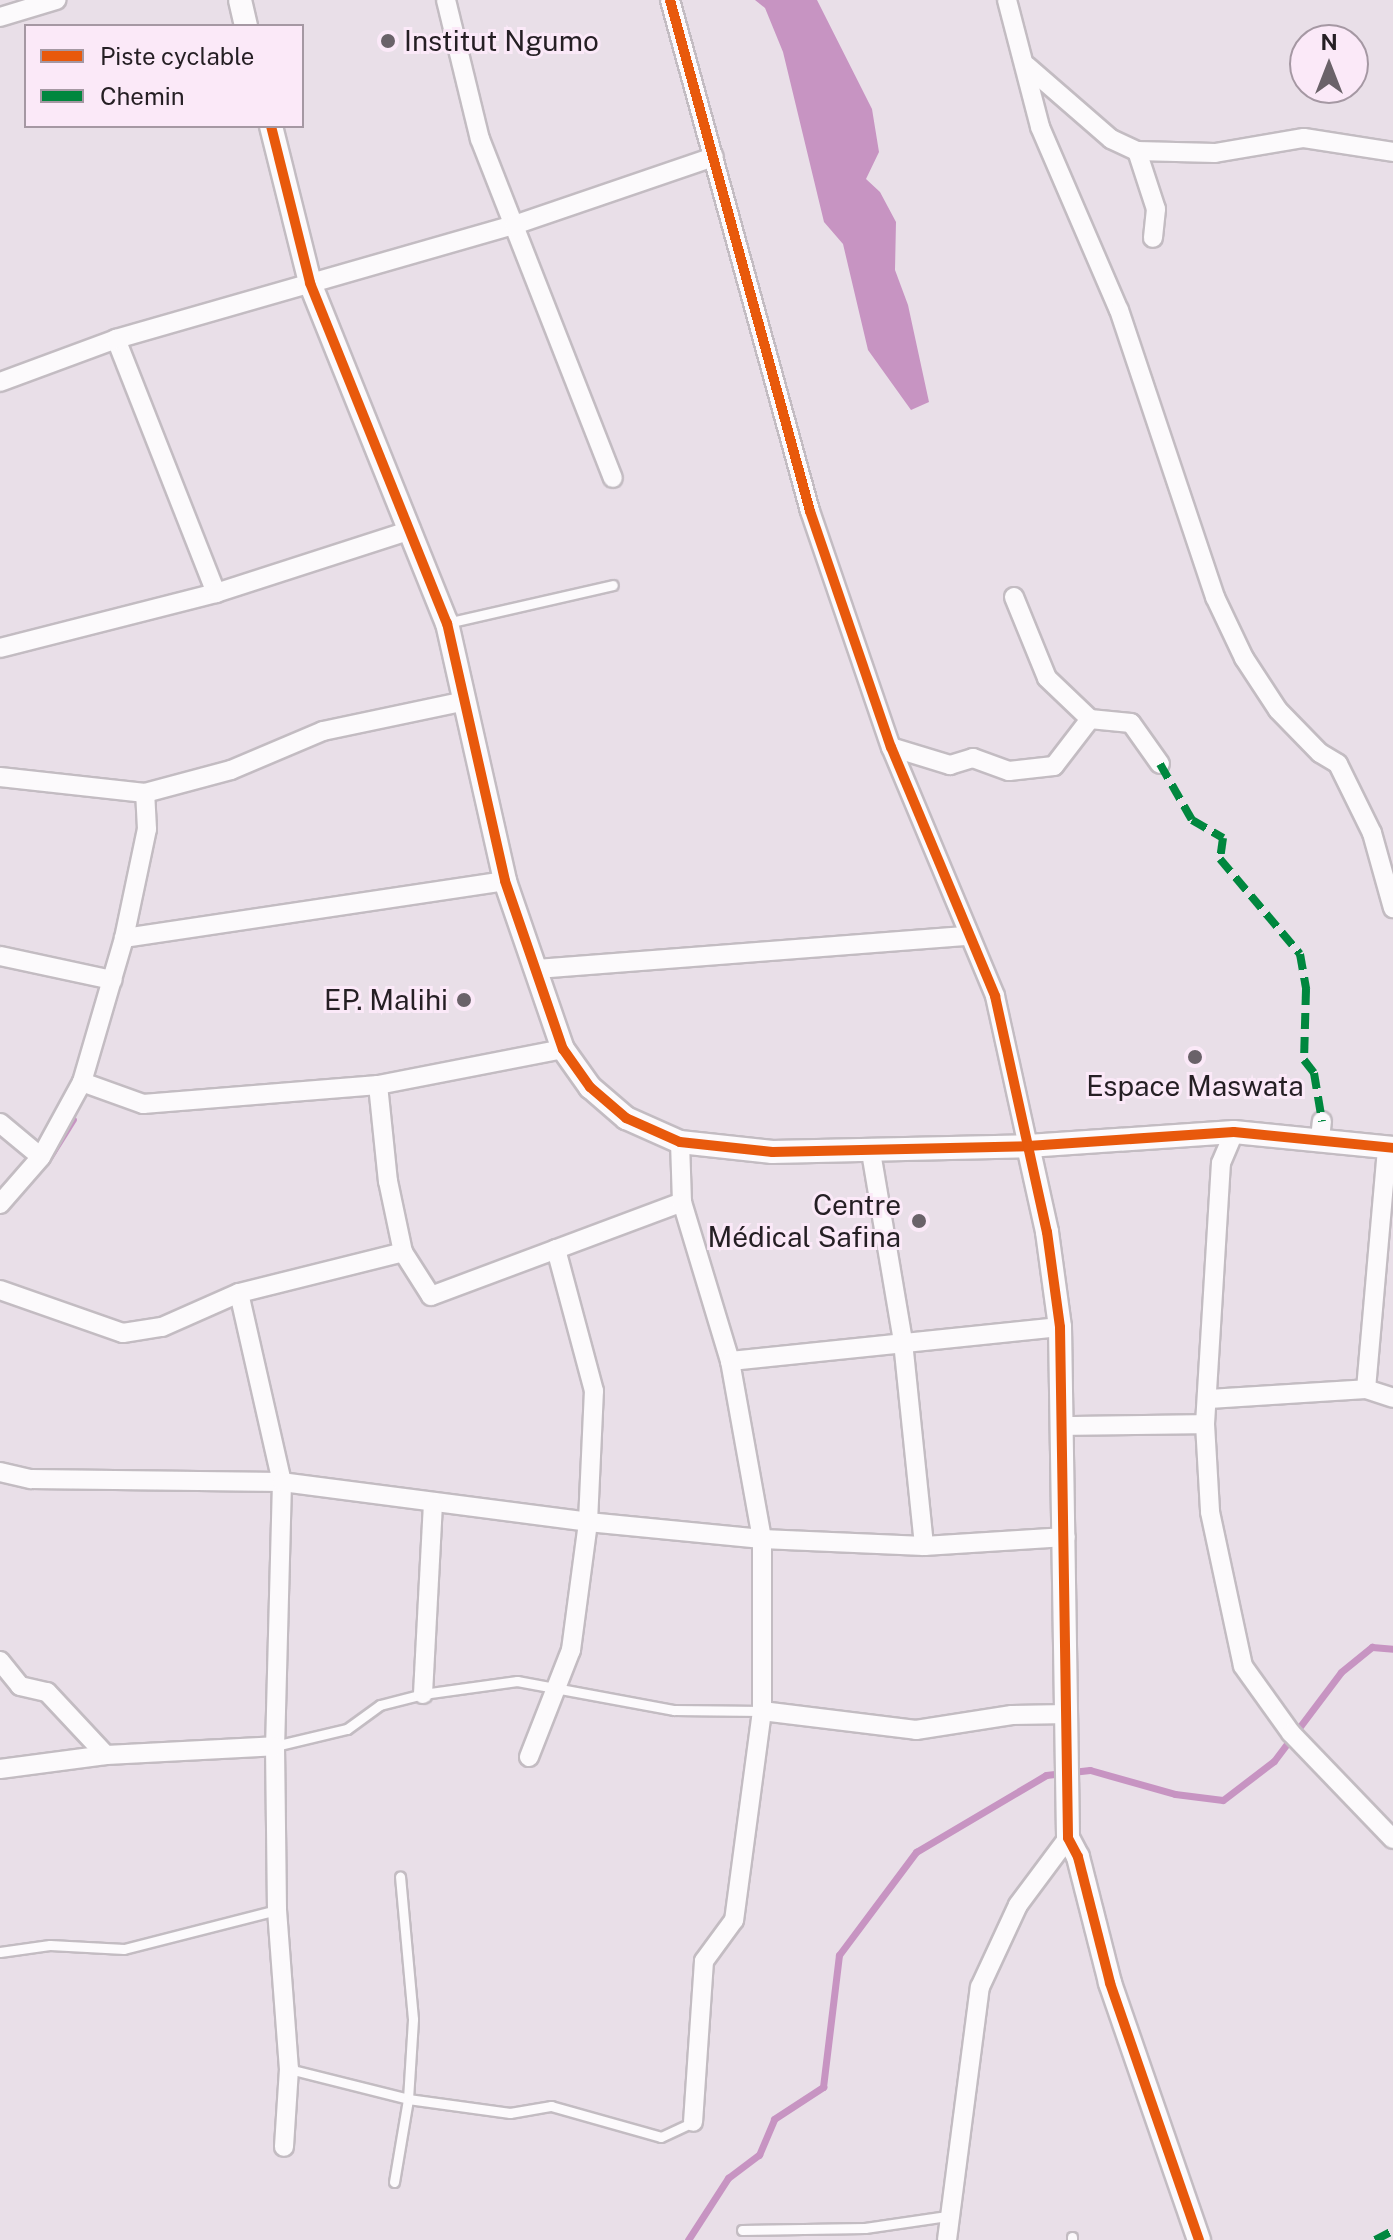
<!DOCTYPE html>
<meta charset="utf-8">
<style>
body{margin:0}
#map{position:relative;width:1393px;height:2240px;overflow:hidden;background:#e9dfe8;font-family:"Public Sans",sans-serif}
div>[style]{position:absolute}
.water>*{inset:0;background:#c794c2}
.stream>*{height:7px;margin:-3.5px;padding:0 3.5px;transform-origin:3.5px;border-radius:3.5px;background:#c794c2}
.roads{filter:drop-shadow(2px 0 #c3bcc2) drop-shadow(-2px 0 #c3bcc2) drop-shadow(0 2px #c3bcc2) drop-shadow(0 -2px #c3bcc2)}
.service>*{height:9px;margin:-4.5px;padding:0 4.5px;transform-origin:4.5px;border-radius:4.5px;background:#fcfafc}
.minor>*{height:18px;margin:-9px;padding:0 9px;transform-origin:9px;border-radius:9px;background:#fcfafc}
.tertiary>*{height:22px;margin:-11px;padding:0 11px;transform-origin:11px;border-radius:11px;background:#fcfafc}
.quiet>*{height:8px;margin-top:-4px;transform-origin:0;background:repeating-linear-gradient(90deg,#00873e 0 16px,transparent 0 24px)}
.cycleway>*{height:10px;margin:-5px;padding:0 5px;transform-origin:5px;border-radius:5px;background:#e8590c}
.dots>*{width:22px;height:22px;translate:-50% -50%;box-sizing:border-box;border:4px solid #fbe9f8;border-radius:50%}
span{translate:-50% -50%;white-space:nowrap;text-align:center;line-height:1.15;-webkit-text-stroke:6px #fbe9f8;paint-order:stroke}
.poi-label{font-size:28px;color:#251f24}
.left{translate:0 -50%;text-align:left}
.right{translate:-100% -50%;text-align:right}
.legend{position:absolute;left:24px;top:24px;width:280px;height:104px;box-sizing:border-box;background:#fbe9f8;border:2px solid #a598a3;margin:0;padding:10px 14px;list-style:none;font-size:24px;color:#251f24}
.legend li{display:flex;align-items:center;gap:16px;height:40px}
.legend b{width:40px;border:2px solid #a598a3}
.north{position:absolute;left:1289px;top:24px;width:80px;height:80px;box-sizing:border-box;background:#fbe9f8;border:2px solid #a598a3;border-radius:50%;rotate:0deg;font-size:22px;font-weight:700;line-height:32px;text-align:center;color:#251f24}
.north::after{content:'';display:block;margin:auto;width:28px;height:36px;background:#6a6269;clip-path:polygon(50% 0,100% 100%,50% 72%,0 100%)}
</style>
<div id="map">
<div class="water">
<div style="clip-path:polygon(755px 0,817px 0,872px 109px,879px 152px,866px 179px,880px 192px,896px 222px,895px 270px,908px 305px,929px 402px,911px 410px,868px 350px,843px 244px,824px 222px,783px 52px,765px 8px)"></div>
</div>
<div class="stream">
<div style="left:47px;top:1161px;width:49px;rotate:-58.2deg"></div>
<div style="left:688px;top:2240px;width:74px;rotate:-57.2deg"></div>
<div style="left:728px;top:2178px;width:39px;rotate:-37deg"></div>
<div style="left:759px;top:2155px;width:39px;rotate:-67deg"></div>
<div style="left:774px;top:2119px;width:59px;rotate:-33.1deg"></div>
<div style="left:823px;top:2087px;width:133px;rotate:-83.1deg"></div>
<div style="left:839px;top:1955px;width:129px;rotate:-53.2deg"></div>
<div style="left:916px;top:1852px;width:151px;rotate:-30.6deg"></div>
<div style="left:1046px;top:1775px;width:44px;rotate:-6.5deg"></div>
<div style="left:1090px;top:1770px;width:88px;rotate:15.8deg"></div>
<div style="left:1175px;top:1794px;width:48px;rotate:7.1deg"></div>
<div style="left:1223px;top:1800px;width:64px;rotate:-37.4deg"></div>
<div style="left:1274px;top:1761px;width:111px;rotate:-53deg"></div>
<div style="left:1341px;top:1672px;width:40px;rotate:-39deg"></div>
<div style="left:1372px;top:1647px;width:21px;rotate:5deg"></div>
</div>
<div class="roads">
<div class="service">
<div style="left:447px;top:623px;width:170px;rotate:-12.9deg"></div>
<div style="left:275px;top:1746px;width:74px;rotate:-13.3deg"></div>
<div style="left:347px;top:1729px;width:41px;rotate:-36deg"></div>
<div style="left:380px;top:1705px;width:44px;rotate:-14.3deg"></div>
<div style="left:423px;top:1694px;width:95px;rotate:-7.9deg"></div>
<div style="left:517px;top:1681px;width:160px;rotate:10.5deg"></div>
<div style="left:674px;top:1710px;width:88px;rotate:0.7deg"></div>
<div style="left:0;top:1952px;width:50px;rotate:-8deg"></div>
<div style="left:50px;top:1945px;width:74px;rotate:3.1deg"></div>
<div style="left:124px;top:1949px;width:158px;rotate:-14.3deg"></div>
<div style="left:289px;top:2069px;width:123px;rotate:14.1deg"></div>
<div style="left:408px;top:2099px;width:103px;rotate:7.8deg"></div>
<div style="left:510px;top:2113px;width:42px;rotate:-9.7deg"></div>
<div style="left:551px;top:2106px;width:114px;rotate:15.7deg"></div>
<div style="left:661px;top:2137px;width:35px;rotate:-25deg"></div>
<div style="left:394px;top:2182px;width:84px;rotate:-80.4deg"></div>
<div style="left:408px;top:2099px;width:80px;rotate:-86.4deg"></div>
<div style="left:413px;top:2019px;width:143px;rotate:-95.2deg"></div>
<div style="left:742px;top:2230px;width:123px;rotate:-0.9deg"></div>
<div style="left:865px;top:2228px;width:83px;rotate:-8.3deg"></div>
<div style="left:1072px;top:2240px;width:3px;rotate:-90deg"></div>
</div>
<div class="minor">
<div style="left:446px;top:0;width:143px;rotate:76.3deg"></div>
<div style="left:480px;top:139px;width:364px;rotate:68.6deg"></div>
<div style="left:670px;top:0;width:530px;rotate:74.68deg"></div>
<div style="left:810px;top:511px;width:250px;rotate:71.1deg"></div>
<div style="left:891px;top:747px;width:270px;rotate:67.3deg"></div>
<div style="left:995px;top:996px;width:154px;rotate:77.6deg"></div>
<div style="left:1007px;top:0;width:131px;rotate:75.4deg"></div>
<div style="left:1040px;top:127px;width:199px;rotate:66.7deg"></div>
<div style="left:1119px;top:310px;width:303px;rotate:71.5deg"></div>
<div style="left:1215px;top:597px;width:68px;rotate:64.6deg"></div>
<div style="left:1244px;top:658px;width:62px;rotate:56.8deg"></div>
<div style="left:1278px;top:710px;width:60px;rotate:45.7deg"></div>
<div style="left:1320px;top:753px;width:21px;rotate:31deg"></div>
<div style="left:1338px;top:764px;width:77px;rotate:63.8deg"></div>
<div style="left:1372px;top:833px;width:78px;rotate:74.4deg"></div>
<div style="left:0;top:17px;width:59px;rotate:-16.9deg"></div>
<div style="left:1027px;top:66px;width:111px;rotate:41deg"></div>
<div style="left:1111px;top:139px;width:29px;rotate:25deg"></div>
<div style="left:1137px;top:151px;width:78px;rotate:1.5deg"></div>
<div style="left:1215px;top:153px;width:90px;rotate:-9.6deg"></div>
<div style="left:1304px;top:138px;width:90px;rotate:8.9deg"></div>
<div style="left:1137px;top:151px;width:61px;rotate:71.9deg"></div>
<div style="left:1156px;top:209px;width:29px;rotate:96deg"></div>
<div style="left:116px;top:339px;width:273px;rotate:68.5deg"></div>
<div style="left:0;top:382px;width:124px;rotate:-20.3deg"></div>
<div style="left:116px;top:339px;width:414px;rotate:-16deg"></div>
<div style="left:514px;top:225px;width:211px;rotate:-18.8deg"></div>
<div style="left:1014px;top:597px;width:87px;rotate:67.8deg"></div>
<div style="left:1047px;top:678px;width:59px;rotate:43.6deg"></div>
<div style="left:1090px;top:719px;width:41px;rotate:5.6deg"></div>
<div style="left:1131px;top:723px;width:50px;rotate:54.7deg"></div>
<div style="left:0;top:648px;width:223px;rotate:-14.3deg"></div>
<div style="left:216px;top:593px;width:205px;rotate:-17.9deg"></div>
<div style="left:891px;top:747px;width:62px;rotate:17deg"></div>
<div style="left:950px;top:765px;width:24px;rotate:-17deg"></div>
<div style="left:973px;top:758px;width:38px;rotate:20deg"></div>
<div style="left:1009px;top:771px;width:45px;rotate:-6.3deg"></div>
<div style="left:1054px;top:766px;width:59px;rotate:-52.5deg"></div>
<div style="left:0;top:777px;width:146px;rotate:6.3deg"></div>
<div style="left:145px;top:793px;width:89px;rotate:-15deg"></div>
<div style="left:231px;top:770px;width:100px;rotate:-23deg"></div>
<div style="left:323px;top:731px;width:145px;rotate:-11.9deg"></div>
<div style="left:124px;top:938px;width:385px;rotate:-8.5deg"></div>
<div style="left:0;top:956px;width:115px;rotate:12.1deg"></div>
<div style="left:536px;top:969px;width:434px;rotate:-4.4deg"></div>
<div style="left:82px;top:1082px;width:65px;rotate:19.8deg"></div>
<div style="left:143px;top:1104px;width:236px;rotate:-4.6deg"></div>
<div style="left:378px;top:1085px;width:188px;rotate:-11deg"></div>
<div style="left:378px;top:1085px;width:97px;rotate:84.1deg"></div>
<div style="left:388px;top:1181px;width:73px;rotate:78.1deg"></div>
<div style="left:403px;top:1252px;width:52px;rotate:57.5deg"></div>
<div style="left:431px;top:1296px;width:268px;rotate:-20.5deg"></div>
<div style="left:0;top:1123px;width:53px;rotate:39.7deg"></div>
<div style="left:1320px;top:1139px;width:18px;rotate:-84deg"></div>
<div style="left:680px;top:1142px;width:60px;rotate:88.1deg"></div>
<div style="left:682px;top:1202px;width:166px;rotate:73.2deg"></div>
<div style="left:730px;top:1361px;width:181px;rotate:79.8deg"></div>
<div style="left:762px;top:1539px;width:172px;rotate:90deg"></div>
<div style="left:762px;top:1711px;width:211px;rotate:97.6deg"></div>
<div style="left:734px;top:1920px;width:51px;rotate:126.2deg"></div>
<div style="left:704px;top:1961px;width:161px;rotate:93.9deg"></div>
<div style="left:871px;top:1152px;width:193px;rotate:80.4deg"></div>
<div style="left:903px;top:1342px;width:205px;rotate:84.1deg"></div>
<div style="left:0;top:1204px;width:62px;rotate:-48.9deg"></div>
<div style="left:41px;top:1157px;width:85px;rotate:-61.3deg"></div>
<div style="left:82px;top:1082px;width:150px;rotate:-73.7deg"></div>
<div style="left:124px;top:938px;width:111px;rotate:-78.1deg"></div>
<div style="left:147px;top:829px;width:36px;rotate:-93deg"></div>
<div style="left:0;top:1290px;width:130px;rotate:19.3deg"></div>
<div style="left:123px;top:1333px;width:39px;rotate:-9deg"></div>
<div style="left:162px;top:1327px;width:84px;rotate:-23.8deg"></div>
<div style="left:239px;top:1293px;width:169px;rotate:-14deg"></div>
<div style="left:239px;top:1293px;width:194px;rotate:77.2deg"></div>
<div style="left:282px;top:1482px;width:264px;rotate:91.5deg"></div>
<div style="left:275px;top:1746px;width:164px;rotate:89.3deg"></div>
<div style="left:277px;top:1910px;width:159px;rotate:85.7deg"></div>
<div style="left:289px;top:2069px;width:78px;rotate:93.7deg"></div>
<div style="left:730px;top:1361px;width:332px;rotate:-5.9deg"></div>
<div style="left:1366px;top:1389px;width:243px;rotate:-85deg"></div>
<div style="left:1209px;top:1399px;width:157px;rotate:-3.6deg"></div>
<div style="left:1366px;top:1389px;width:28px;rotate:18deg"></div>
<div style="left:1205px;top:1424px;width:261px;rotate:-86.5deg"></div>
<div style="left:1221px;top:1163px;width:34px;rotate:-67deg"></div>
<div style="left:1065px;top:1426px;width:140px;rotate:-0.8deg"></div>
<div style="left:1205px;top:1424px;width:88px;rotate:86.7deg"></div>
<div style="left:1210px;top:1512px;width:157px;rotate:77.9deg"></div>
<div style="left:1243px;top:1666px;width:82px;rotate:54.4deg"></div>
<div style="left:1291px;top:1733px;width:147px;rotate:46.1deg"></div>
<div style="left:0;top:1472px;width:32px;rotate:13deg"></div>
<div style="left:31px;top:1479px;width:251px;rotate:0.7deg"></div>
<div style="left:282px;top:1482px;width:309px;rotate:7.4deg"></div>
<div style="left:588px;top:1522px;width:175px;rotate:5.6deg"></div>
<div style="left:762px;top:1539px;width:162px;rotate:2.5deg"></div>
<div style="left:924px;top:1546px;width:142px;rotate:-3.6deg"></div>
<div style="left:0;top:1661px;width:32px;rotate:51deg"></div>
<div style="left:20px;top:1686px;width:28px;rotate:13deg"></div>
<div style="left:47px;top:1692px;width:86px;rotate:46.9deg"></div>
<div style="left:423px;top:1694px;width:192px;rotate:-87deg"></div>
<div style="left:762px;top:1711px;width:155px;rotate:7deg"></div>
<div style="left:916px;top:1730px;width:97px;rotate:-8.9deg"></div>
<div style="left:1012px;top:1715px;width:56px;rotate:-1deg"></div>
<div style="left:529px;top:1757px;width:115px;rotate:-68.6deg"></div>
<div style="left:571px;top:1650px;width:129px;rotate:-82.4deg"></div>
<div style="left:588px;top:1522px;width:131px;rotate:-87.4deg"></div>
<div style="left:594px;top:1391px;width:147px;rotate:-105deg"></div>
<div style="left:0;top:1769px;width:107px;rotate:-7.5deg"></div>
<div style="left:106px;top:1755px;width:169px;rotate:-3deg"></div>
<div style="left:947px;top:2240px;width:255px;rotate:-82.6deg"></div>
<div style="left:980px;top:1987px;width:90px;rotate:-65.1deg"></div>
<div style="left:1018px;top:1905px;width:84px;rotate:-53.3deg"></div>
</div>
<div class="tertiary">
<div style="left:240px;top:0;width:27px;rotate:77deg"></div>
<div style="left:271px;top:126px;width:162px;rotate:76deg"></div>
<div style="left:310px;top:283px;width:367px;rotate:68.1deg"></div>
<div style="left:447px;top:623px;width:264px;rotate:77.3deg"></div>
<div style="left:505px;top:881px;width:178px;rotate:71deg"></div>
<div style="left:563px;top:1049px;width:47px;rotate:54.6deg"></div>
<div style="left:590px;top:1087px;width:48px;rotate:40.7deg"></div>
<div style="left:626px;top:1118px;width:59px;rotate:24deg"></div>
<div style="left:680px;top:1142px;width:93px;rotate:6.2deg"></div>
<div style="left:772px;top:1152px;width:256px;rotate:-1.3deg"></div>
<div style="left:1028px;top:1146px;width:206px;rotate:-3.9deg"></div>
<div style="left:1234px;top:1132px;width:160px;rotate:5.7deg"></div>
<div style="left:1028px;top:1146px;width:88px;rotate:77.5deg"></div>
<div style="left:1047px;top:1232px;width:96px;rotate:82.2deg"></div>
<div style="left:1060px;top:1327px;width:511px;rotate:89.1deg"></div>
<div style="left:1068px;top:1838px;width:21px;rotate:62deg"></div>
<div style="left:1078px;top:1857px;width:130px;rotate:75.7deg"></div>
<div style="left:1110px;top:1983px;width:272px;rotate:70.9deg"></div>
</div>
</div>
<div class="quiet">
<div style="left:1160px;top:764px;width:64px;rotate:60.3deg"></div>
<div style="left:1192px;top:820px;width:36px;rotate:30deg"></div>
<div style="left:1223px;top:838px;width:21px;rotate:98deg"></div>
<div style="left:1220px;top:859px;width:124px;rotate:49.9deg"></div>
<div style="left:1300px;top:954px;width:36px;rotate:80deg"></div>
<div style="left:1306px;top:989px;width:71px;rotate:91.6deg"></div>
<div style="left:1304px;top:1060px;width:16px;rotate:52deg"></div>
<div style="left:1314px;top:1073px;width:49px;rotate:80.5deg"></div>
<div style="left:1375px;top:2240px;width:20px;rotate:-27deg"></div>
</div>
<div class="cycleway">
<div style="left:670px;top:0;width:530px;rotate:74.68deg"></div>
<div style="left:810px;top:511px;width:250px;rotate:71.1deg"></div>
<div style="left:891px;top:747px;width:270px;rotate:67.3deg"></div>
<div style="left:995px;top:996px;width:242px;rotate:77.6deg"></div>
<div style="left:1047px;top:1232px;width:96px;rotate:82.2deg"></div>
<div style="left:1060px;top:1327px;width:511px;rotate:89.1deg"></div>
<div style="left:1068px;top:1838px;width:21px;rotate:62deg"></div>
<div style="left:1078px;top:1857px;width:130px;rotate:75.7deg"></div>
<div style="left:1110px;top:1983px;width:272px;rotate:70.9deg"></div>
<div style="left:271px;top:126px;width:162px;rotate:76deg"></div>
<div style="left:310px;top:283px;width:367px;rotate:68.1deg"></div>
<div style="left:447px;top:623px;width:264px;rotate:77.3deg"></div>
<div style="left:505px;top:881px;width:178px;rotate:71deg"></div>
<div style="left:563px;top:1049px;width:47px;rotate:54.6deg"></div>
<div style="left:590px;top:1087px;width:48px;rotate:40.7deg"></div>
<div style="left:626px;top:1118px;width:59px;rotate:24deg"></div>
<div style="left:680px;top:1142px;width:93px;rotate:6.2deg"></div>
<div style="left:772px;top:1152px;width:256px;rotate:-1.3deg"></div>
<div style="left:1028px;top:1146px;width:206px;rotate:-3.9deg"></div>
<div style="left:1234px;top:1132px;width:160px;rotate:5.7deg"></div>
</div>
<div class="dots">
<div style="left:388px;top:41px;background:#6a6269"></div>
<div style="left:464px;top:1000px;background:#6a6269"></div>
<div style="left:1195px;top:1057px;background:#6a6269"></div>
<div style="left:919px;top:1221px;background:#6a6269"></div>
</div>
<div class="poi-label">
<span class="left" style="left:404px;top:41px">Institut Ngumo</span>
<span class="right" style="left:448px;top:1000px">EP. Malihi</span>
<span style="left:1195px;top:1086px">Espace Maswata</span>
<span class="right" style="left:901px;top:1221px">Centre<br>Médical Safina</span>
</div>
<ul class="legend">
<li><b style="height:10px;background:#e8590c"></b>Piste cyclable</li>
<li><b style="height:10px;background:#00873e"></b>Chemin</li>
</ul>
<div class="north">N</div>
</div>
